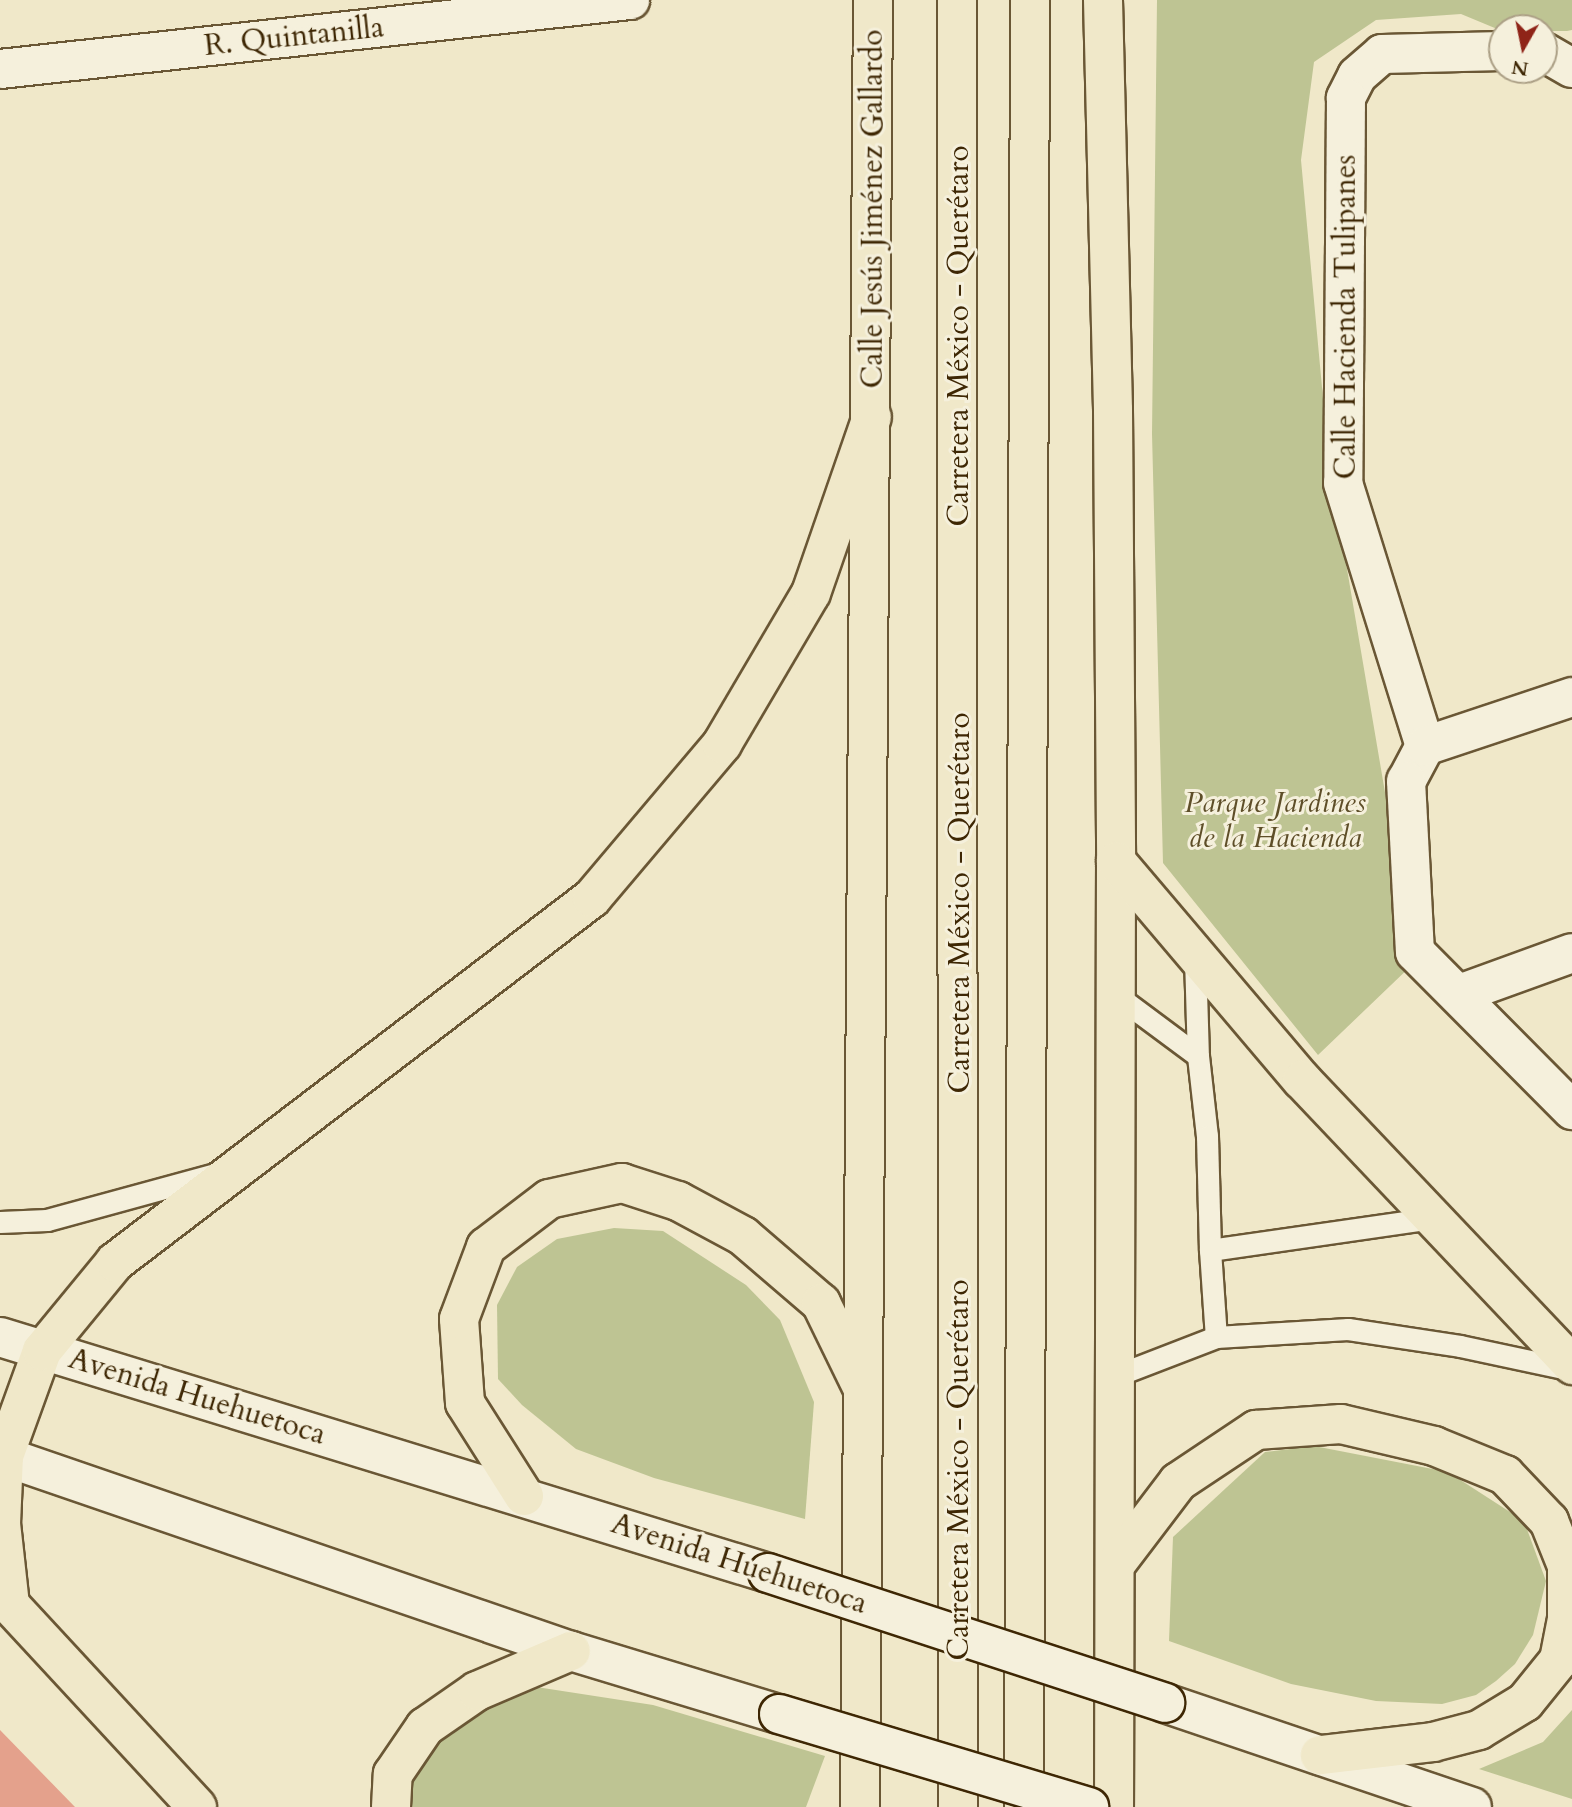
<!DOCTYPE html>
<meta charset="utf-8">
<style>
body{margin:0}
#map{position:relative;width:1572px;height:1807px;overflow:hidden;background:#f0e8c9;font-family:Cardo,serif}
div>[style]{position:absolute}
.green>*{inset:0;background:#bec493}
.building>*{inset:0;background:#e4a18c}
.roads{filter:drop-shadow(2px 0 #6a5735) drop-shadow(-2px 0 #6a5735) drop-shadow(0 2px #6a5735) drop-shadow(0 -2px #6a5735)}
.lane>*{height:21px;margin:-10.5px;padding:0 10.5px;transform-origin:10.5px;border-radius:10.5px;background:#f5f0dc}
.street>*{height:38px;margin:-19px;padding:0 19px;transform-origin:19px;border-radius:19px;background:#f5f0dc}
.secondary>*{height:38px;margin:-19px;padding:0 19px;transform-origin:19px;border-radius:19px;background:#f5f0dc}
.primary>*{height:38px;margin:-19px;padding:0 19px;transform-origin:19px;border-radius:19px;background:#f0e8c9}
.highway>*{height:38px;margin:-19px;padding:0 19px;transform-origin:19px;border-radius:19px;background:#f0e8c9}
.bridges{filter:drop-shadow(2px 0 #3e2704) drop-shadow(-2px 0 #3e2704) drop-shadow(0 2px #3e2704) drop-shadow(0 -2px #3e2704)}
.secondary-bridge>*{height:38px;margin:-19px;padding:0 19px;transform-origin:19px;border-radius:19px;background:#f5f0dc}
span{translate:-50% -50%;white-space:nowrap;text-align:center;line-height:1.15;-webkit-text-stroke:6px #f5f0dc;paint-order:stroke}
.street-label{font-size:30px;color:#3e2704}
.park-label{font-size:30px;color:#5e4e28;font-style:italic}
.north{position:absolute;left:1488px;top:14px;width:70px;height:70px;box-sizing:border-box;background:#f5f0dc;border:2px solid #aca086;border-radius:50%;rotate:189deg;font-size:19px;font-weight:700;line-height:28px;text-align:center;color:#3e2704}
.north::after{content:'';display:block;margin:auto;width:24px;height:32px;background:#8f2418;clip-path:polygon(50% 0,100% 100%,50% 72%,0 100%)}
</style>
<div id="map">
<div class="green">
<div style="clip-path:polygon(1157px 0,1572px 0,1572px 30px,1567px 31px,1502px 31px,1461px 14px,1376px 20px,1314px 62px,1301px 160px,1329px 463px,1414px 963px,1318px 1055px,1163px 863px,1152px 434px)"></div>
<div style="clip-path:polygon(614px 1228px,663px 1231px,746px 1285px,780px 1320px,814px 1402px,805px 1519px,654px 1478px,576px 1449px,522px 1405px,498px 1379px,497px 1305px,517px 1267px,557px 1239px)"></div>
<div style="clip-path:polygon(1314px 1446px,1448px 1472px,1524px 1521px,1546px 1581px,1533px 1635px,1515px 1664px,1496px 1681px,1476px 1695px,1442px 1704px,1376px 1701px,1291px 1684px,1169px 1641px,1173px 1537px,1265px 1452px)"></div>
<div style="clip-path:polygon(517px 1684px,653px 1705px,825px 1756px,806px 1807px,407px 1807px,414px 1764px,428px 1734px)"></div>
<div style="clip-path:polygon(1572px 1710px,1572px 1799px,1479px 1769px,1543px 1742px)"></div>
</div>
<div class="building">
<div style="clip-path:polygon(0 1730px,75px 1807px,0 1807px)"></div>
</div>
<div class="roads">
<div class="lane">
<div style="left:1195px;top:957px;width:99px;rotate:88.3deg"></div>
<div style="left:1116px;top:995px;width:102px;rotate:36.6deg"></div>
<div style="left:1198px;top:1056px;width:81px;rotate:83.6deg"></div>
<div style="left:1207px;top:1136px;width:114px;rotate:88.5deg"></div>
<div style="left:1210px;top:1250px;width:224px;rotate:-8.2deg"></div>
<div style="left:0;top:1222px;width:47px;rotate:-2.4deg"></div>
<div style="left:47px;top:1220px;width:174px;rotate:-15.3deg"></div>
<div style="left:1210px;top:1250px;width:87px;rotate:86.1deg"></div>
<div style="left:1115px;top:1376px;width:108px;rotate:-21.1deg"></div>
<div style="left:1216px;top:1337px;width:132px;rotate:-3.5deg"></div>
<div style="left:1348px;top:1329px;width:113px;rotate:8.6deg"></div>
<div style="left:1460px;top:1346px;width:115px;rotate:12.1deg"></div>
</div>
<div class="street">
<div style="left:1502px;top:51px;width:120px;rotate:178.6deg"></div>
<div style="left:1382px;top:54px;width:33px;rotate:139deg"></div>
<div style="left:1357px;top:76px;width:25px;rotate:117deg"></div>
<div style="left:1346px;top:98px;width:385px;rotate:90.4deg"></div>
<div style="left:1343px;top:483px;width:275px;rotate:72.7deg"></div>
<div style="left:1425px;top:746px;width:40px;rotate:118deg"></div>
<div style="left:1406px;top:781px;width:171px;rotate:87deg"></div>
<div style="left:1415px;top:952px;width:223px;rotate:45.2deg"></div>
<div style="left:1544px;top:52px;width:32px;rotate:30deg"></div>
<div style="left:0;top:69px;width:634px;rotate:-6.25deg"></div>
<div style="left:1425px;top:746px;width:155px;rotate:-18.4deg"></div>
<div style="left:1459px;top:994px;width:120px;rotate:-19.9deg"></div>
</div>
<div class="secondary">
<div style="left:0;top:1337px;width:803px;rotate:17.08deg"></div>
<div style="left:0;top:1455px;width:604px;rotate:18.95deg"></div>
<div style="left:571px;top:1651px;width:217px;rotate:16.9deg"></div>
<div style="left:1165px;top:1703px;width:324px;rotate:18.7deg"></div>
</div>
<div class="primary">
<div style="left:1103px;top:0;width:410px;rotate:88.6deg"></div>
<div style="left:1113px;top:410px;width:451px;rotate:89.6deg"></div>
<div style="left:1116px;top:861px;width:946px;rotate:90.12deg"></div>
<div style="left:1116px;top:861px;width:287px;rotate:49.7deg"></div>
<div style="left:1302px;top:1080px;width:393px;rotate:46.5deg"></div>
<div style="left:524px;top:1496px;width:110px;rotate:-122.4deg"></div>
<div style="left:465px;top:1403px;width:84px;rotate:-94.1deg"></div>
<div style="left:459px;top:1319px;width:77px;rotate:-69.4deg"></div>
<div style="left:486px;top:1247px;width:79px;rotate:-37.3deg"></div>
<div style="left:549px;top:1199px;width:75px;rotate:-12.4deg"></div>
<div style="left:622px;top:1183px;width:59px;rotate:17.8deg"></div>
<div style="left:678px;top:1201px;width:74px;rotate:28.3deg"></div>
<div style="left:743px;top:1236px;width:103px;rotate:40.7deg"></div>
<div style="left:821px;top:1303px;width:93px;rotate:64deg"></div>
<div style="left:1115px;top:1565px;width:104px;rotate:-52.8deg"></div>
<div style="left:1178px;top:1482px;width:94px;rotate:-33.7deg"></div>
<div style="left:1256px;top:1430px;width:85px;rotate:-4deg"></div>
<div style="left:1341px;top:1424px;width:96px;rotate:13.3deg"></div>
<div style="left:1434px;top:1446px;width:77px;rotate:22.2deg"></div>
<div style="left:1505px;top:1475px;width:64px;rotate:46.3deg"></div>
<div style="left:1549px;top:1521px;width:48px;rotate:68.2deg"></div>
<div style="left:1567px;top:1566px;width:53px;rotate:90deg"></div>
<div style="left:1567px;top:1619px;width:42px;rotate:101deg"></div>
<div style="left:1559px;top:1660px;width:54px;rotate:129deg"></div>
<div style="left:1525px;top:1702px;width:54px;rotate:148.7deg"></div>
<div style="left:1479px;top:1730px;width:48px;rotate:165.4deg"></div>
<div style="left:1433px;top:1742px;width:114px;rotate:173.4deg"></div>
<div style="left:197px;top:1807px;width:275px;rotate:-132.8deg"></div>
<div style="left:10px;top:1605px;width:81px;rotate:-96.3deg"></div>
<div style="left:1px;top:1524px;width:68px;rotate:-87.5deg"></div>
<div style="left:4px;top:1456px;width:112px;rotate:-70.1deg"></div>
<div style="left:42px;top:1351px;width:115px;rotate:-50.6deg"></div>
<div style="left:115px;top:1262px;width:600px;rotate:-37.35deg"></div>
<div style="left:592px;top:898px;width:202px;rotate:-49.8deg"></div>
<div style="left:722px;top:744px;width:175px;rotate:-59.5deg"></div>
<div style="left:811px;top:593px;width:186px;rotate:-70.9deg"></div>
<div style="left:391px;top:1807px;width:33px;rotate:-87deg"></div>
<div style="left:393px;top:1774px;width:57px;rotate:-55.8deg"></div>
<div style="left:425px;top:1727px;width:63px;rotate:-34.7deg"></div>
<div style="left:477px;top:1691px;width:102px;rotate:-23.1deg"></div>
<div style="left:860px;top:1807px;width:1807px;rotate:-89.59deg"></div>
</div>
<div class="highway">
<div style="left:957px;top:0;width:1807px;rotate:89.97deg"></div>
<div style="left:1024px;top:1807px;width:1807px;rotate:-89.81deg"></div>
</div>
</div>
<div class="bridges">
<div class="secondary-bridge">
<div style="left:768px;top:1573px;width:418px;rotate:18.1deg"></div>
<div style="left:779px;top:1714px;width:324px;rotate:16.7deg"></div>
</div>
</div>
<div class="street-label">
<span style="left:294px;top:37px;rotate:-6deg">R. Quintanilla</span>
<span style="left:873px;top:209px;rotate:-90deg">Calle Jesús Jiménez Gallardo</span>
<span style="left:1346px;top:317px;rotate:-90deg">Calle Hacienda Tulipanes</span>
<span style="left:959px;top:336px;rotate:-90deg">Carretera México - Querétaro</span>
<span style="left:960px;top:903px;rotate:-90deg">Carretera México - Querétaro</span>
<span style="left:197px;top:1397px;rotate:17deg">Avenida Huehuetoca</span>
<span style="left:959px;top:1470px;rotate:-90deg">Carretera México - Querétaro</span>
<span style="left:739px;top:1564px;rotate:18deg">Avenida Huehuetoca</span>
</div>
<div class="park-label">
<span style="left:1275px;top:820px">Parque Jardines<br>de la Hacienda</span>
</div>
<div class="north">N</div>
</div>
